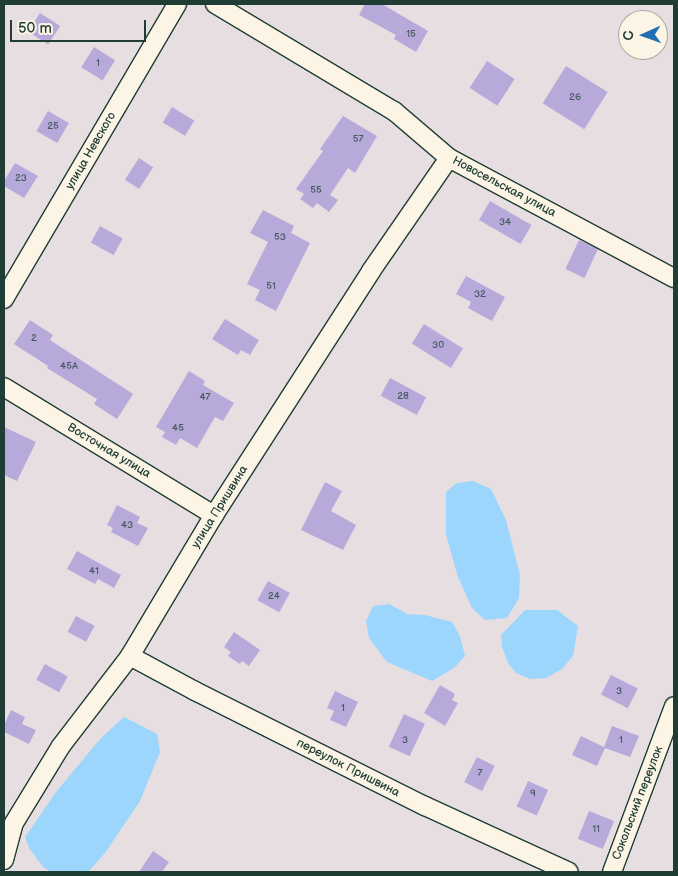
<!DOCTYPE html>
<meta charset="utf-8">
<style>
body{margin:0}
#map{position:relative;width:678px;height:876px;overflow:hidden;background:#e7dee2;font-family:"Balsamiq Sans",sans-serif}
div>[style]{position:absolute}
.water>*{inset:0;background:#9cd6fc}
.building>*{inset:0;background:#b7aadb;transform-origin:0 0}
.roads{filter:drop-shadow(1px 0 #1f3d34) drop-shadow(-1px 0 #1f3d34) drop-shadow(0 1px #1f3d34) drop-shadow(0 -1px #1f3d34)}
.street>*{height:18px;margin:-9px;padding:0 9px;transform-origin:9px;border-radius:9px;background:#fcf5e5}
span{translate:-50% -50%;white-space:nowrap;text-align:center;line-height:1.15;-webkit-text-stroke:5px #fcf5e5;paint-order:stroke}
.number-label{font-size:10px;color:#45585e}
.number-label span{-webkit-text-stroke-width:0}
.street-label{font-size:12px;color:#1f3d34}
.frame{position:absolute;inset:0;border:5px solid #1f3d34;pointer-events:none}
.north{position:absolute;left:618px;top:10px;width:50px;height:50px;box-sizing:border-box;background:#fcf5e5;border:1px solid #a4ab9e;border-radius:50%;rotate:268deg;font-size:14px;font-weight:700;line-height:20px;text-align:center;color:#1f3d34}
.north::after{content:'';display:block;margin:auto;width:18px;height:22px;background:#1f6fb2;clip-path:polygon(50% 0,100% 100%,50% 72%,0 100%)}
.scale{position:absolute;left:10px;top:20px;width:136px;height:22px;box-sizing:border-box;border:2px solid #1f3d34;border-top:0;padding-left:6px;font-size:15px;line-height:18px;white-space:nowrap;color:#1f3d34;-webkit-text-stroke:4px #fcf5e5;paint-order:stroke}
</style>
<div id="map">
<div class="water">
<div style="clip-path:polygon(473px 481px,491px 489px,506px 520px,520px 575px,519px 598px,507px 618px,485px 620px,472px 608px,458px 577px,446px 535px,446px 492px,457px 483px)"></div>
<div style="clip-path:polygon(389px 604px,407px 614px,425px 615px,452px 622px,460px 636px,465px 656px,454px 668px,432px 681px,387px 662px,369px 638px,366px 621px,373px 606px)"></div>
<div style="clip-path:polygon(525px 610px,557px 610px,578px 626px,573px 656px,562px 669px,546px 678px,530px 679px,516px 673px,508px 663px,502px 647px,501px 635px)"></div>
<div style="clip-path:polygon(124px 717px,157px 734px,160px 752px,140px 801px,105px 853px,88px 872px,51px 872px,43px 867px,29px 848px,25px 837px,56px 792px,101px 738px)"></div>
</div>
<div class="building">
<div style="clip-path:polygon(365px 4px,382px 4px,428px 31px,416px 52px,394px 39px,396px 35px,359px 15px)"></div>
<div style="left:40px;top:13px;width:24px;height:22px;rotate:33deg"></div>
<div style="left:94px;top:47px;width:25px;height:24px;rotate:32deg"></div>
<div style="left:487px;top:61px;width:33px;height:32px;rotate:33deg"></div>
<div style="left:566px;top:66px;width:49px;height:44px;rotate:32deg"></div>
<div style="left:172px;top:107px;width:26px;height:18px;rotate:31deg"></div>
<div style="left:48px;top:111px;width:24px;height:23px;rotate:30deg"></div>
<div style="clip-path:polygon(343px 116px,377px 136px,355px 173px,348px 168px,330px 195px,338px 200px,329px 212px,317px 203px,313px 208px,300px 199px,304px 194px,296px 189px,323px 151px,320px 149px)"></div>
<div style="left:139px;top:158px;width:17px;height:26px;rotate:33deg"></div>
<div style="clip-path:polygon(15px 163px,38px 176px,24px 198px,4px 186px,4px 181px)"></div>
<div style="left:490px;top:201px;width:48px;height:22px;rotate:30deg"></div>
<div style="clip-path:polygon(263px 210px,294px 226px,291px 233px,310px 243px,276px 311px,255px 300px,260px 290px,247px 284px,268px 242px,250px 233px)"></div>
<div style="left:100px;top:226px;width:26px;height:19px;rotate:29deg"></div>
<div style="left:579px;top:240px;width:21px;height:32px;rotate:25deg"></div>
<div style="clip-path:polygon(466px 276px,505px 297px,492px 321px,468px 308px,471px 302px,456px 294px)"></div>
<div style="clip-path:polygon(225px 319px,259px 340px,250px 355px,241px 350px,238px 355px,212px 339px)"></div>
<div style="clip-path:polygon(30px 320px,53px 335px,50px 340px,133px 394px,117px 419px,94px 404px,97px 399px,47px 368px,48px 366px,14px 344px)"></div>
<div style="left:424px;top:324px;width:46px;height:23px;rotate:32deg"></div>
<div style="clip-path:polygon(189px 371px,205px 381px,203px 385px,234px 403px,223px 421px,215px 417px,197px 448px,180px 438px,176px 445px,162px 437px,165px 432px,156px 427px)"></div>
<div style="left:390px;top:378px;width:41px;height:20px;rotate:28deg"></div>
<div style="clip-path:polygon(4px 427px,36px 442px,17px 481px,4px 475px)"></div>
<div style="clip-path:polygon(325px 482px,342px 491px,331px 511px,356px 525px,343px 550px,301px 530px)"></div>
<div style="clip-path:polygon(117px 505px,140px 517px,137px 523px,148px 528px,138px 546px,111px 532px,113px 528px,107px 525px)"></div>
<div style="clip-path:polygon(77px 551px,121px 575px,114px 588px,98px 579px,95px 584px,67px 569px)"></div>
<div style="left:268px;top:581px;width:25px;height:22px;rotate:29deg"></div>
<div style="left:76px;top:616px;width:21px;height:18px;rotate:28deg"></div>
<div style="clip-path:polygon(234px 632px,260px 650px,249px 666px,242px 661px,240px 664px,228px 656px,231px 652px,224px 647px)"></div>
<div style="left:45px;top:664px;width:26px;height:18px;rotate:29deg"></div>
<div style="left:611px;top:675px;width:30px;height:22px;rotate:27deg"></div>
<div style="clip-path:polygon(440px 685px,455px 694px,452px 700px,458px 703px,445px 726px,424px 713px)"></div>
<div style="clip-path:polygon(335px 691px,358px 702px,346px 727px,330px 720px,334px 711px,327px 708px)"></div>
<div style="clip-path:polygon(11px 710px,25px 717px,22px 724px,36px 730px,29px 744px,4px 732px,4px 725px)"></div>
<div style="left:404px;top:714px;width:23px;height:36px;rotate:25deg"></div>
<div style="clip-path:polygon(612px 726px,639px 736px,630px 757px,605px 748px,597px 766px,572px 755px,581px 736px,604px 747px)"></div>
<div style="left:477px;top:757px;width:20px;height:28px;rotate:27deg"></div>
<div style="left:528px;top:781px;width:22px;height:28px;rotate:24deg"></div>
<div style="left:589px;top:811px;width:27px;height:30px;rotate:22deg"></div>
<div style="clip-path:polygon(153px 851px,169px 862px,162px 872px,139px 872px)"></div>
</div>
<div class="roads">
<div class="street">
<div style="left:215px;top:4px;width:209px;rotate:30.9deg"></div>
<div style="left:394px;top:111px;width:72px;rotate:40.5deg"></div>
<div style="left:449px;top:158px;width:255px;rotate:28.1deg"></div>
<div style="left:4px;top:299px;width:342px;rotate:-59.6deg"></div>
<div style="left:4px;top:387px;width:246px;rotate:31.4deg"></div>
<div style="left:130px;top:656px;width:74px;rotate:28.3deg"></div>
<div style="left:195px;top:691px;width:257px;rotate:26.6deg"></div>
<div style="left:425px;top:806px;width:158px;rotate:24.6deg"></div>
<div style="left:4px;top:860px;width:38px;rotate:-75deg"></div>
<div style="left:14px;top:823px;width:90px;rotate:-58.6deg"></div>
<div style="left:61px;top:746px;width:113px;rotate:-52.5deg"></div>
<div style="left:130px;top:656px;width:164px;rotate:-59.2deg"></div>
<div style="left:214px;top:515px;width:290px;rotate:-57.2deg"></div>
<div style="left:371px;top:271px;width:137px;rotate:-55.4deg"></div>
<div style="left:612px;top:872px;width:177px;rotate:-69.5deg"></div>
</div>
</div>
<div class="number-label">
<span style="left:411px;top:35px">15</span>
<span style="left:98px;top:64px">1</span>
<span style="left:575px;top:98px">26</span>
<span style="left:53px;top:127px">25</span>
<span style="left:358px;top:140px">57</span>
<span style="left:21px;top:179px">23</span>
<span style="left:316px;top:191px">55</span>
<span style="left:505px;top:223px">34</span>
<span style="left:280px;top:238px">53</span>
<span style="left:271px;top:287px">51</span>
<span style="left:480px;top:295px">32</span>
<span style="left:34px;top:339px">2</span>
<span style="left:438px;top:346px">30</span>
<span style="left:69px;top:367px">45А</span>
<span style="left:403px;top:397px">28</span>
<span style="left:205px;top:398px">47</span>
<span style="left:178px;top:429px">45</span>
<span style="left:127px;top:526px">43</span>
<span style="left:94px;top:572px">41</span>
<span style="left:274px;top:597px">24</span>
<span style="left:619px;top:692px">3</span>
<span style="left:343px;top:709px">1</span>
<span style="left:405px;top:741px">3</span>
<span style="left:621px;top:741px">1</span>
<span style="left:480px;top:774px">7</span>
<span style="left:533px;top:794px">9</span>
<span style="left:596px;top:830px">11</span>
</div>
<div class="street-label">
<span style="left:91px;top:151px;rotate:-60deg">улица Невского</span>
<span style="left:504px;top:187px;rotate:28deg">Новосельская улица</span>
<span style="left:109px;top:451px;rotate:31deg">Восточная улица</span>
<span style="left:220px;top:507px;rotate:-58deg">улица Пришвина</span>
<span style="left:348px;top:768px;rotate:27deg">переулок Пришвина</span>
<span style="left:638px;top:803px;rotate:-69deg">Сокольский переулок</span>
</div>
<div class="frame"></div>
<div class="north">С</div>
<div class="scale">50 m</div>
</div>
